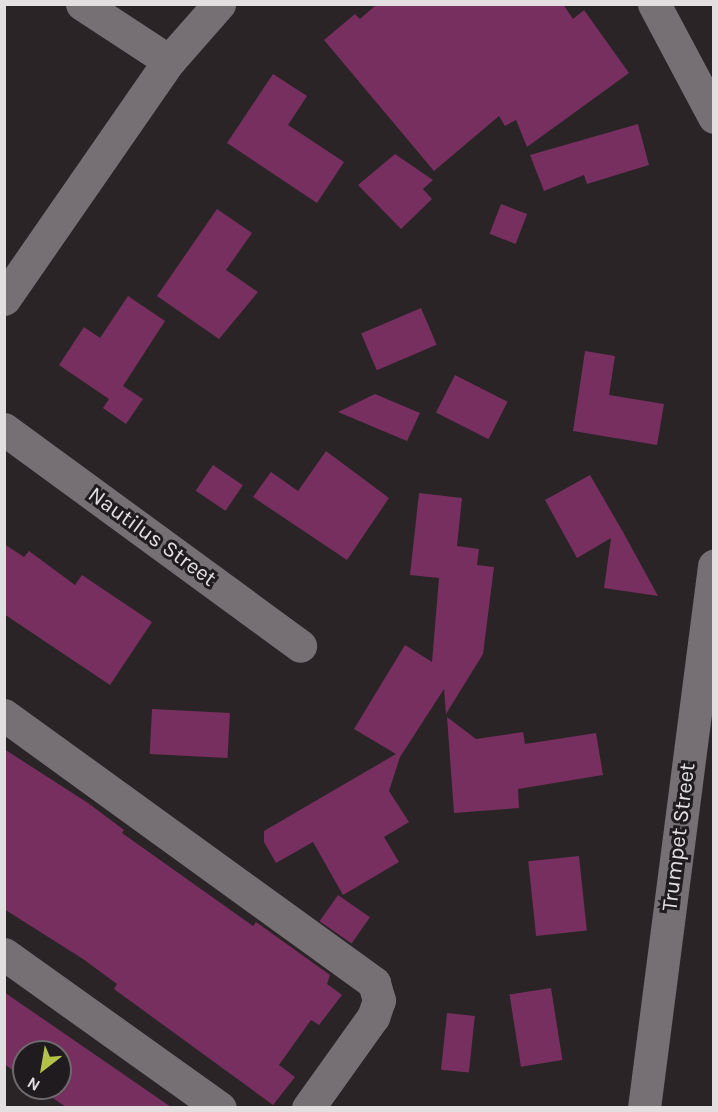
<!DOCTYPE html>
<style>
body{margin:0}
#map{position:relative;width:718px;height:1112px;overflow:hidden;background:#2a2427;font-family:Karla,sans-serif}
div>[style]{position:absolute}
.building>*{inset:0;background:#762f5f;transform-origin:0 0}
.minor>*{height:33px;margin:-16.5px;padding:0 16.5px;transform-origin:16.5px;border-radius:16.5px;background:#766f73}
span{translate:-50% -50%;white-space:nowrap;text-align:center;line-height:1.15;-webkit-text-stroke:6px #201b1e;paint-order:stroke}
.street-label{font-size:22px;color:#e3dfe1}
.frame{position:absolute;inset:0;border:6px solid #e3dfe1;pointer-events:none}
.north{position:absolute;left:12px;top:1040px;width:60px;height:60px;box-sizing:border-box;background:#201b1e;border:2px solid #6e696c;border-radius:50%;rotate:211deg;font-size:16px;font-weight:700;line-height:24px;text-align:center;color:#e3dfe1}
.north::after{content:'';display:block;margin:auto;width:21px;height:27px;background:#b4c24a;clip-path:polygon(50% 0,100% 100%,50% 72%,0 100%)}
</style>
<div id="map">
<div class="building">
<div style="clip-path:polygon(377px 4px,563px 4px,573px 19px,584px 10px,629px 73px,527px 147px,516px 120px,505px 126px,499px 116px,434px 171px,324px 40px,355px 14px,360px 19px)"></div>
<div style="clip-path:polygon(273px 74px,307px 96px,288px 125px,344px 162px,317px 203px,227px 143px)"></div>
<div style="clip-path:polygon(638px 124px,649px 165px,587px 184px,584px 175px,544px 191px,530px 155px)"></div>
<div style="clip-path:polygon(395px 154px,433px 180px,423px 189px,432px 199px,401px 229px,358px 185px)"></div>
<div style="left:501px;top:204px;width:28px;height:32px;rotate:21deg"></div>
<div style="clip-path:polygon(217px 209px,252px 233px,226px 270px,258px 292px,219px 339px,157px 296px)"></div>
<div style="clip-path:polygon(128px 296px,165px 321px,123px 386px,143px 399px,126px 424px,103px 408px,109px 399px,59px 365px,84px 327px,100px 338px)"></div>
<div style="left:421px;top:308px;width:40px;height:65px;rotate:67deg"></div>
<div style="clip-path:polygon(585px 351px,615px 356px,609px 395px,664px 404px,657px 445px,573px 431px)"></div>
<div style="left:455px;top:375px;width:59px;height:42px;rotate:27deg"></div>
<div style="clip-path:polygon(375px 394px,420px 413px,407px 441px,338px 412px)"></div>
<div style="clip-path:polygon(326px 451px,389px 498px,347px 560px,253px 497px,271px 472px,298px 491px)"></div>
<div style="left:213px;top:465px;width:36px;height:31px;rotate:34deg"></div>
<div style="clip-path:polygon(590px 475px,623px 532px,658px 596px,604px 588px,611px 538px,577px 558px,545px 500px)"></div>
<div style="clip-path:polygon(419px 493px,462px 498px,457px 546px,479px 549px,477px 565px,494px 567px,483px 654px,446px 714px,444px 689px,400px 757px,389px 791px,409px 822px,384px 837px,399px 862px,343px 895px,313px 842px,276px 863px,264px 842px,264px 831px,396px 754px,354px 729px,405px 645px,432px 662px,439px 578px,410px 575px)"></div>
<div style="clip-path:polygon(4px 544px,24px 557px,29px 551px,75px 585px,82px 575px,152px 622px,110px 685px,4px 614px)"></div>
<div style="left:152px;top:709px;width:78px;height:45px;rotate:3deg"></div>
<div style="clip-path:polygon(447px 717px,476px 739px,523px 732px,525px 744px,596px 733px,603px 775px,518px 789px,519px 808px,454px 813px)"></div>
<div style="clip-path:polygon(4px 749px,88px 803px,124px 830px,122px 833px,253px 926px,256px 922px,330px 975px,327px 984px,342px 995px,319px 1025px,311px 1020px,279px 1065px,295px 1077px,273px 1105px,114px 989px,117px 984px,83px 959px,4px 909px)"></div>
<div style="left:579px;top:856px;width:75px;height:51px;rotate:84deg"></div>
<div style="left:338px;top:895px;width:39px;height:32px;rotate:35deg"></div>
<div style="left:551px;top:988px;width:73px;height:42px;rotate:81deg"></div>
<div style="clip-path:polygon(4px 992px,171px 1107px,66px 1107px,38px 1088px,60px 1088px,60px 1052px,24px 1052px,24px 1078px,4px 1064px)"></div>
<div style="left:447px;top:1013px;width:28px;height:57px;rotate:6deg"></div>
</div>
<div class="minor">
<div style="left:82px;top:4px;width:104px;rotate:33.2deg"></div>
<div style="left:654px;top:4px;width:128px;rotate:62deg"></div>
<div style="left:4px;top:299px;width:290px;rotate:-55.3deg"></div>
<div style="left:169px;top:61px;width:76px;rotate:-48.7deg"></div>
<div style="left:4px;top:429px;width:367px;rotate:36.2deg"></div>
<div style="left:4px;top:715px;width:457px;rotate:35.9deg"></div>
<div style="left:374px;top:983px;width:18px;rotate:74deg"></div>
<div style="left:379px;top:1000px;width:18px;rotate:109deg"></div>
<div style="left:373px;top:1017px;width:112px;rotate:125.5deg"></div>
<div style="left:4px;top:954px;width:265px;rotate:35.5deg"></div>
<div style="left:644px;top:1108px;width:547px;rotate:-82.64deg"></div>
</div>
<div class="street-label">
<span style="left:152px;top:537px;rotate:36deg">Nautilus Street</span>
<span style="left:679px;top:837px;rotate:-83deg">Trumpet Street</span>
</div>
<div class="frame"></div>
<div class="north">N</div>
</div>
